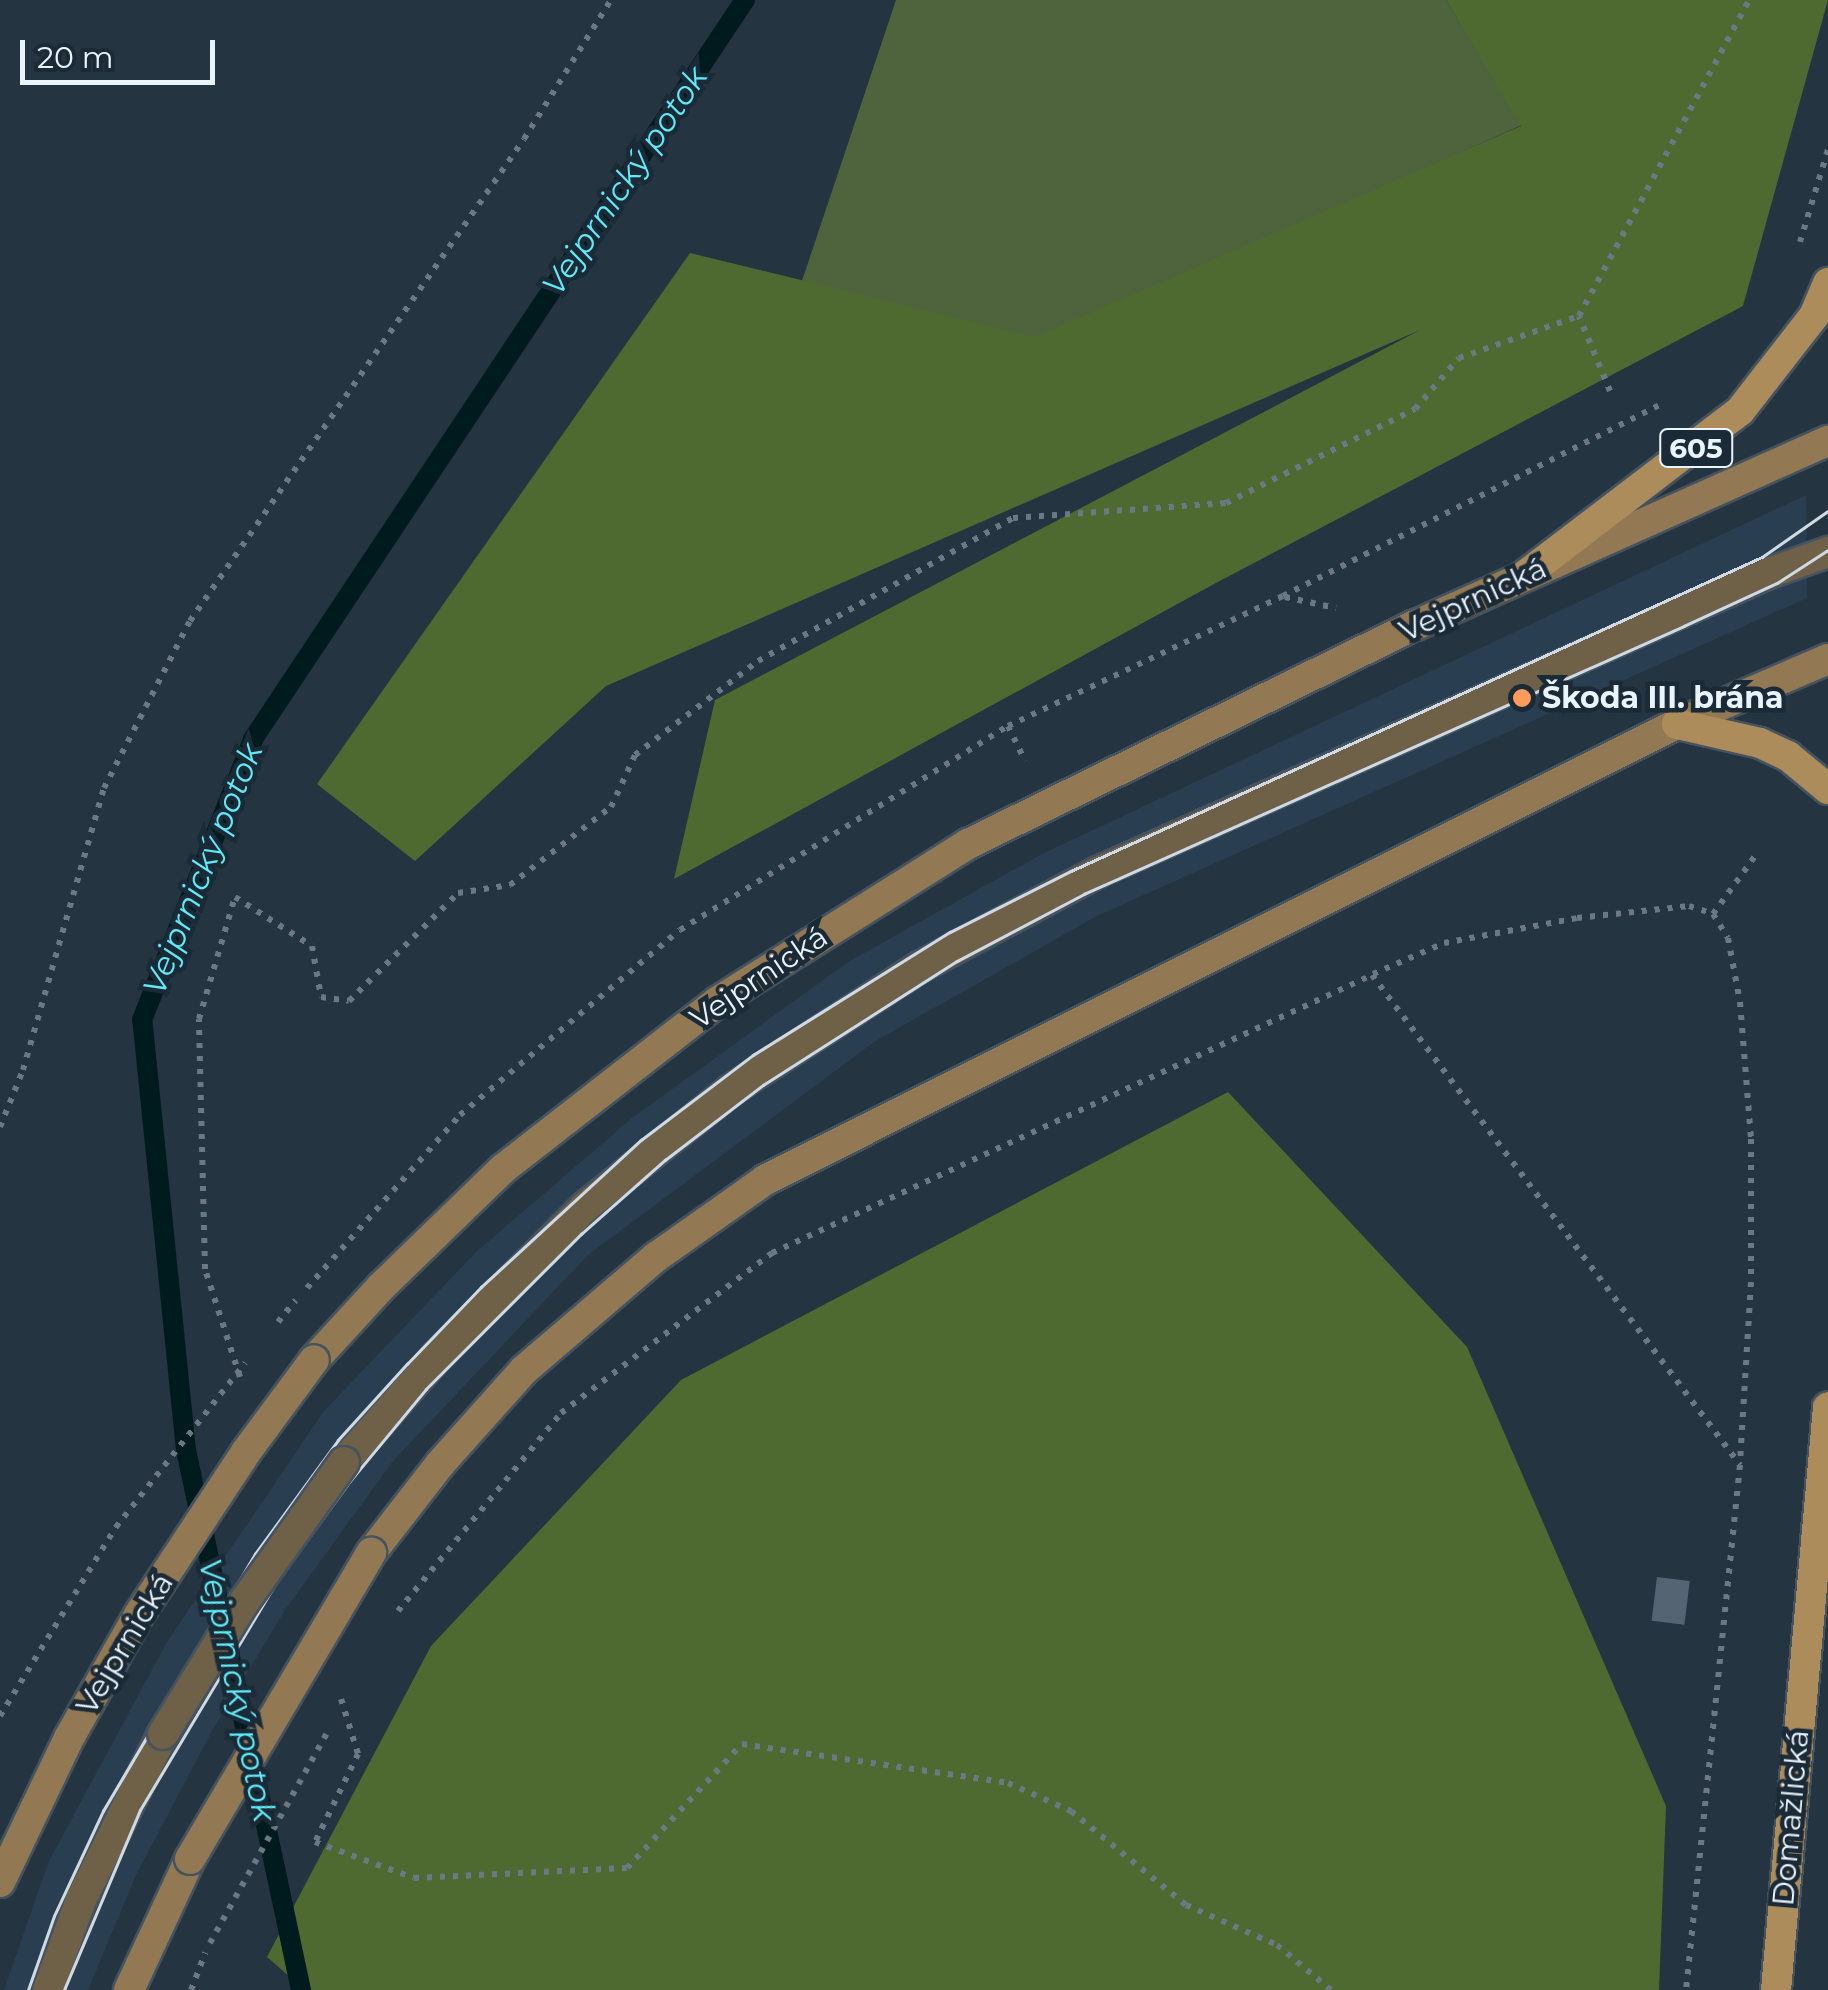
<!DOCTYPE html>
<meta charset="utf-8">
<style>
body{margin:0}
#map{position:relative;width:1828px;height:1990px;overflow:hidden;background:#253441;font-family:Montserrat,sans-serif}
div>[style]{position:absolute}
.built>*{inset:0;background:#2a3e51}
.green>*{inset:0;background:#4f643c}
.forest>*{inset:0;background:#4e6a31}
.stream>*{height:20px;margin:-10px;padding:0 10px;transform-origin:10px;border-radius:10px;background:#001b1d}
.building>*{inset:0;background:#546473;transform-origin:0 0}
.path>*{height:6px;margin-top:-3px;transform-origin:0;background:repeating-linear-gradient(90deg,#6c7984 0 5px,transparent 0 13px)}
.roads{filter:drop-shadow(2px 0 #45535f) drop-shadow(-2px 0 #45535f) drop-shadow(0 2px #45535f) drop-shadow(0 -2px #45535f)}
.lane>*{height:30px;margin:-15px;padding:0 15px;transform-origin:15px;border-radius:15px;background:#6f6048}
.secondary>*{height:30px;margin:-15px;padding:0 15px;transform-origin:15px;border-radius:15px;background:#927953}
.primary>*{height:30px;margin:-15px;padding:0 15px;transform-origin:15px;border-radius:15px;background:#ac8c5b}
.tram>*{height:2.5px;margin:-1.25px;padding:0 1.25px;transform-origin:1.25px;border-radius:1.25px;background:#cfdae4}
.path-bridge>*{height:6px;margin-top:-3px;transform-origin:0;background:repeating-linear-gradient(90deg,#6c7984 0 5px,transparent 0 13px)}
.bridges{filter:drop-shadow(2px 0 #45535f) drop-shadow(-2px 0 #45535f) drop-shadow(0 2px #45535f) drop-shadow(0 -2px #45535f)}
.lane-bridge>*{height:30px;margin:-15px;padding:0 15px;transform-origin:15px;border-radius:15px;background:#6f6048}
.secondary-bridge>*{height:30px;margin:-15px;padding:0 15px;transform-origin:15px;border-radius:15px;background:#927953}
.dots>*{width:28px;height:28px;translate:-50% -50%;box-sizing:border-box;border:5px solid #1b2a37;border-radius:50%}
span{translate:-50% -50%;white-space:nowrap;text-align:center;line-height:1.15;-webkit-text-stroke:9px #1b2a37;paint-order:stroke}
.shield-label span{padding:2px 8px;background:#1b2a37;border:2px solid;border-radius:8px;-webkit-text-stroke-width:0}
.shield-label{font-size:28px;color:#eaf4fd;font-weight:700}
.street-label{font-size:30px;color:#eaf4fd}
.poi-label{font-size:30px;color:#eaf4fd;font-weight:700}
.left{translate:0 -50%;text-align:left}
.water-label{font-size:32px;color:#60ebf7;font-style:italic}
.scale{position:absolute;left:20px;top:40px;width:195px;height:45px;box-sizing:border-box;border:5px solid #eaf4fd;border-top:0;padding-left:12px;font-size:30px;line-height:35px;white-space:nowrap;color:#eaf4fd;-webkit-text-stroke:8px #1b2a37;paint-order:stroke}
</style>
<div id="map">
<div class="built">
<div style="clip-path:polygon(1806px 495px,1807px 598px,1097px 916px,874px 1042px,588px 1255px,393px 1461px,285px 1610px,212px 1731px,136px 1875px,88px 1990px,4px 1990px,49px 1861px,167px 1642px,324px 1411px,477px 1251px,632px 1118px,848px 962px,1040px 855px)"></div>
</div>
<div class="green">
<div style="clip-path:polygon(896px 0,1446px 0,1522px 125px,736px 478px)"></div>
</div>
<div class="forest">
<div style="clip-path:polygon(1446px 0,1828px 0,1743px 306px,1214px 584px,674px 879px,715px 700px,1420px 330px,606px 686px,415px 861px,317px 784px,690px 253px,1035px 337px,1521px 126px)"></div>
<div style="clip-path:polygon(1228px 1092px,1467px 1347px,1666px 1806px,1659px 1990px,305px 1990px,267px 1957px,431px 1646px,681px 1380px)"></div>
</div>
<div class="stream">
<div style="left:301px;top:1990px;width:552px;rotate:-102.02deg"></div>
<div style="left:186px;top:1450px;width:432px;rotate:-95.8deg"></div>
<div style="left:142px;top:1020px;width:302px;rotate:-68.4deg"></div>
<div style="left:253px;top:739px;width:888px;rotate:-56.35deg"></div>
</div>
<div class="building">
<div style="left:1657px;top:1577px;width:33px;height:44px;rotate:7deg"></div>
</div>
<div class="path">
<div style="left:1800px;top:242px;width:97px;rotate:-73.2deg"></div>
<div style="left:1610px;top:391px;width:81px;rotate:-112.5deg"></div>
<div style="left:1579px;top:316px;width:359px;rotate:-61.7deg"></div>
<div style="left:1285px;top:597px;width:52px;rotate:12.2deg"></div>
<div style="left:1008px;top:726px;width:39px;rotate:64deg"></div>
<div style="left:1713px;top:914px;width:72px;rotate:-54.1deg"></div>
<div style="left:1373px;top:974px;width:77px;rotate:-23.6deg"></div>
<div style="left:1444px;top:943px;width:135px;rotate:-10.6deg"></div>
<div style="left:1577px;top:918px;width:113px;rotate:-6.1deg"></div>
<div style="left:1689px;top:906px;width:25px;rotate:18deg"></div>
<div style="left:1713px;top:914px;width:28px;rotate:58deg"></div>
<div style="left:1728px;top:938px;width:65px;rotate:79.4deg"></div>
<div style="left:1740px;top:1002px;width:137px;rotate:85.4deg"></div>
<div style="left:1751px;top:1139px;width:143px;rotate:90deg"></div>
<div style="left:1751px;top:1282px;width:182px;rotate:93.5deg"></div>
<div style="left:0;top:1127px;width:61px;rotate:-68deg"></div>
<div style="left:23px;top:1070px;width:293px;rotate:-74deg"></div>
<div style="left:104px;top:788px;width:188px;rotate:-62.8deg"></div>
<div style="left:190px;top:621px;width:586px;rotate:-55.28deg"></div>
<div style="left:524px;top:139px;width:164px;rotate:-58deg"></div>
<div style="left:307px;top:1288px;width:231px;rotate:-48.5deg"></div>
<div style="left:460px;top:1115px;width:287px;rotate:-40.1deg"></div>
<div style="left:680px;top:930px;width:386px;rotate:-31.9deg"></div>
<div style="left:1008px;top:726px;width:304px;rotate:-25.3deg"></div>
<div style="left:1283px;top:596px;width:424px;rotate:-26.9deg"></div>
<div style="left:240px;top:1377px;width:114px;rotate:-108deg"></div>
<div style="left:205px;top:1269px;width:250px;rotate:-91.4deg"></div>
<div style="left:199px;top:1019px;width:127px;rotate:-73.6deg"></div>
<div style="left:235px;top:897px;width:91px;rotate:32.5deg"></div>
<div style="left:312px;top:946px;width:52px;rotate:80deg"></div>
<div style="left:321px;top:997px;width:28px;rotate:8deg"></div>
<div style="left:349px;top:1001px;width:153px;rotate:-44.7deg"></div>
<div style="left:458px;top:893px;width:53px;rotate:-8.7deg"></div>
<div style="left:510px;top:885px;width:128px;rotate:-37.7deg"></div>
<div style="left:611px;top:807px;width:57px;rotate:-65.2deg"></div>
<div style="left:635px;top:755px;width:155px;rotate:-37.4deg"></div>
<div style="left:758px;top:661px;width:292px;rotate:-29.3deg"></div>
<div style="left:1013px;top:518px;width:214px;rotate:-4deg"></div>
<div style="left:1226px;top:503px;width:211px;rotate:-26.4deg"></div>
<div style="left:1415px;top:409px;width:67px;rotate:-49.2deg"></div>
<div style="left:1459px;top:358px;width:127px;rotate:-19.3deg"></div>
<div style="left:398px;top:1611px;width:256px;rotate:-50.5deg"></div>
<div style="left:561px;top:1413px;width:265px;rotate:-37.2deg"></div>
<div style="left:772px;top:1253px;width:661px;rotate:-24.86deg"></div>
<div style="left:1372px;top:975px;width:613px;rotate:53.09deg"></div>
<div style="left:1740px;top:1465px;width:528px;rotate:95.87deg"></div>
<div style="left:341px;top:1699px;width:58px;rotate:72.8deg"></div>
<div style="left:358px;top:1754px;width:98px;rotate:116deg"></div>
<div style="left:315px;top:1842px;width:105px;rotate:20deg"></div>
<div style="left:414px;top:1878px;width:213px;rotate:-2.7deg"></div>
<div style="left:627px;top:1868px;width:169px;rotate:-47.2deg"></div>
<div style="left:742px;top:1744px;width:269px;rotate:8.3deg"></div>
<div style="left:1008px;top:1783px;width:69px;rotate:24deg"></div>
<div style="left:1071px;top:1811px;width:149px;rotate:39.3deg"></div>
<div style="left:1186px;top:1905px;width:99px;rotate:23.7deg"></div>
<div style="left:1277px;top:1945px;width:70px;rotate:39.8deg"></div>
<div style="left:0;top:1716px;width:222px;rotate:-58.5deg"></div>
<div style="left:191px;top:1990px;width:40px;rotate:-69deg"></div>
</div>
<div class="roads">
<div class="lane">
<div style="left:344px;top:1462px;width:141px;rotate:-48.7deg"></div>
<div style="left:437px;top:1356px;width:210px;rotate:-45.2deg"></div>
<div style="left:585px;top:1207px;width:187px;rotate:-38.7deg"></div>
<div style="left:731px;top:1090px;width:225px;rotate:-33.1deg"></div>
<div style="left:920px;top:967px;width:202px;rotate:-28.1deg"></div>
<div style="left:1098px;top:872px;width:735px;rotate:-24.02deg"></div>
<div style="left:1769px;top:573px;width:63px;rotate:-19.6deg"></div>
<div style="left:48px;top:1990px;width:96px;rotate:-69.9deg"></div>
<div style="left:81px;top:1900px;width:185px;rotate:-63.7deg"></div>
</div>
<div class="secondary">
<div style="left:314px;top:1360px;width:99px;rotate:-47.5deg"></div>
<div style="left:381px;top:1287px;width:171px;rotate:-44.1deg"></div>
<div style="left:504px;top:1168px;width:270px;rotate:-37.9deg"></div>
<div style="left:717px;top:1002px;width:297px;rotate:-32.2deg"></div>
<div style="left:968px;top:844px;width:499px;rotate:-26.1deg"></div>
<div style="left:1416px;top:625px;width:451px;rotate:-24.1deg"></div>
<div style="left:371px;top:1553px;width:113px;rotate:-52.2deg"></div>
<div style="left:440px;top:1464px;width:126px;rotate:-48.2deg"></div>
<div style="left:524px;top:1370px;width:174px;rotate:-40.6deg"></div>
<div style="left:656px;top:1257px;width:133px;rotate:-35.2deg"></div>
<div style="left:765px;top:1180px;width:1020px;rotate:-26.57deg"></div>
<div style="left:1677px;top:724px;width:164px;rotate:-23.3deg"></div>
<div style="left:0;top:1882px;width:160px;rotate:-64.4deg"></div>
<div style="left:69px;top:1738px;width:140px;rotate:-60.5deg"></div>
<div style="left:129px;top:1990px;width:145px;rotate:-65deg"></div>
</div>
<div class="primary">
<div style="left:1524px;top:576px;width:272px;rotate:-37.4deg"></div>
<div style="left:1740px;top:411px;width:120px;rotate:-52.1deg"></div>
<div style="left:1814px;top:316px;width:36px;rotate:-67deg"></div>
<div style="left:1677px;top:724px;width:85px;rotate:12.9deg"></div>
<div style="left:1760px;top:743px;width:31px;rotate:25deg"></div>
<div style="left:1788px;top:756px;width:52px;rotate:39.5deg"></div>
<div style="left:1776px;top:1990px;width:585px;rotate:-84.9deg"></div>
</div>
</div>
<div class="tram">
<div style="left:28px;top:1990px;width:78px;rotate:-70.6deg"></div>
<div style="left:54px;top:1916px;width:116px;rotate:-65deg"></div>
<div style="left:103px;top:1811px;width:299px;rotate:-59.4deg"></div>
<div style="left:255px;top:1554px;width:141px;rotate:-53.9deg"></div>
<div style="left:338px;top:1440px;width:103px;rotate:-47.8deg"></div>
<div style="left:407px;top:1364px;width:107px;rotate:-46.1deg"></div>
<div style="left:481px;top:1287px;width:217px;rotate:-42.6deg"></div>
<div style="left:641px;top:1140px;width:141px;rotate:-37.2deg"></div>
<div style="left:753px;top:1055px;width:232px;rotate:-32deg"></div>
<div style="left:950px;top:932px;width:136px;rotate:-26.8deg"></div>
<div style="left:1071px;top:871px;width:759px;rotate:-24.44deg"></div>
<div style="left:1762px;top:557px;width:80px;rotate:-34.9deg"></div>
<div style="left:64px;top:1990px;width:195px;rotate:-67.1deg"></div>
<div style="left:140px;top:1810px;width:267px;rotate:-59.1deg"></div>
<div style="left:277px;top:1581px;width:124px;rotate:-53.9deg"></div>
<div style="left:350px;top:1481px;width:119px;rotate:-50.4deg"></div>
<div style="left:426px;top:1389px;width:219px;rotate:-45deg"></div>
<div style="left:581px;top:1234px;width:112px;rotate:-41.4deg"></div>
<div style="left:665px;top:1160px;width:123px;rotate:-37.4deg"></div>
<div style="left:763px;top:1085px;width:230px;rotate:-32.6deg"></div>
<div style="left:957px;top:961px;width:144px;rotate:-27.8deg"></div>
<div style="left:1084px;top:894px;width:657px;rotate:-24.07deg"></div>
<div style="left:1684px;top:626px;width:102px;rotate:-24.8deg"></div>
<div style="left:1777px;top:583px;width:61px;rotate:-32.9deg"></div>
</div>
<div class="path-bridge">
<div style="left:278px;top:1322px;width:28px;rotate:-51deg"></div>
<div style="left:116px;top:1527px;width:209px;rotate:-51.8deg"></div>
<div style="left:210px;top:1943px;width:243px;rotate:-60.9deg"></div>
</div>
<div class="bridges">
<div class="lane-bridge">
<div style="left:163px;top:1734px;width:155px;rotate:-58.5deg"></div>
<div style="left:244px;top:1602px;width:172px;rotate:-54.5deg"></div>
</div>
<div class="secondary-bridge">
<div style="left:138px;top:1616px;width:196px;rotate:-56.6deg"></div>
<div style="left:246px;top:1452px;width:114px;rotate:-53.5deg"></div>
<div style="left:190px;top:1859px;width:356px;rotate:-59.4deg"></div>
</div>
</div>
<div class="dots">
<div style="left:1522px;top:698px;background:#ff9b5a"></div>
</div>
<div class="shield-label">
<span style="left:1696px;top:448px">605</span>
</div>
<div class="street-label">
<span style="left:1473px;top:600px;rotate:-25deg">Vejprnická</span>
<span style="left:759px;top:978px;rotate:-34deg">Vejprnická</span>
<span style="left:125px;top:1644px;rotate:-59deg">Vejprnická</span>
<span style="left:1791px;top:1818px;rotate:-85deg">Domažlická</span>
</div>
<div class="poi-label">
<span class="left" style="left:1542px;top:698px">Škoda III. brána</span>
</div>
<div class="water-label">
<span style="left:625px;top:181px;rotate:-56deg">Vejprnický potok</span>
<span style="left:203px;top:869px;rotate:-68deg">Vejprnický potok</span>
<span style="left:237px;top:1690px;rotate:78deg">Vejprnický potok</span>
</div>
<div class="scale">20 m</div>
</div>
